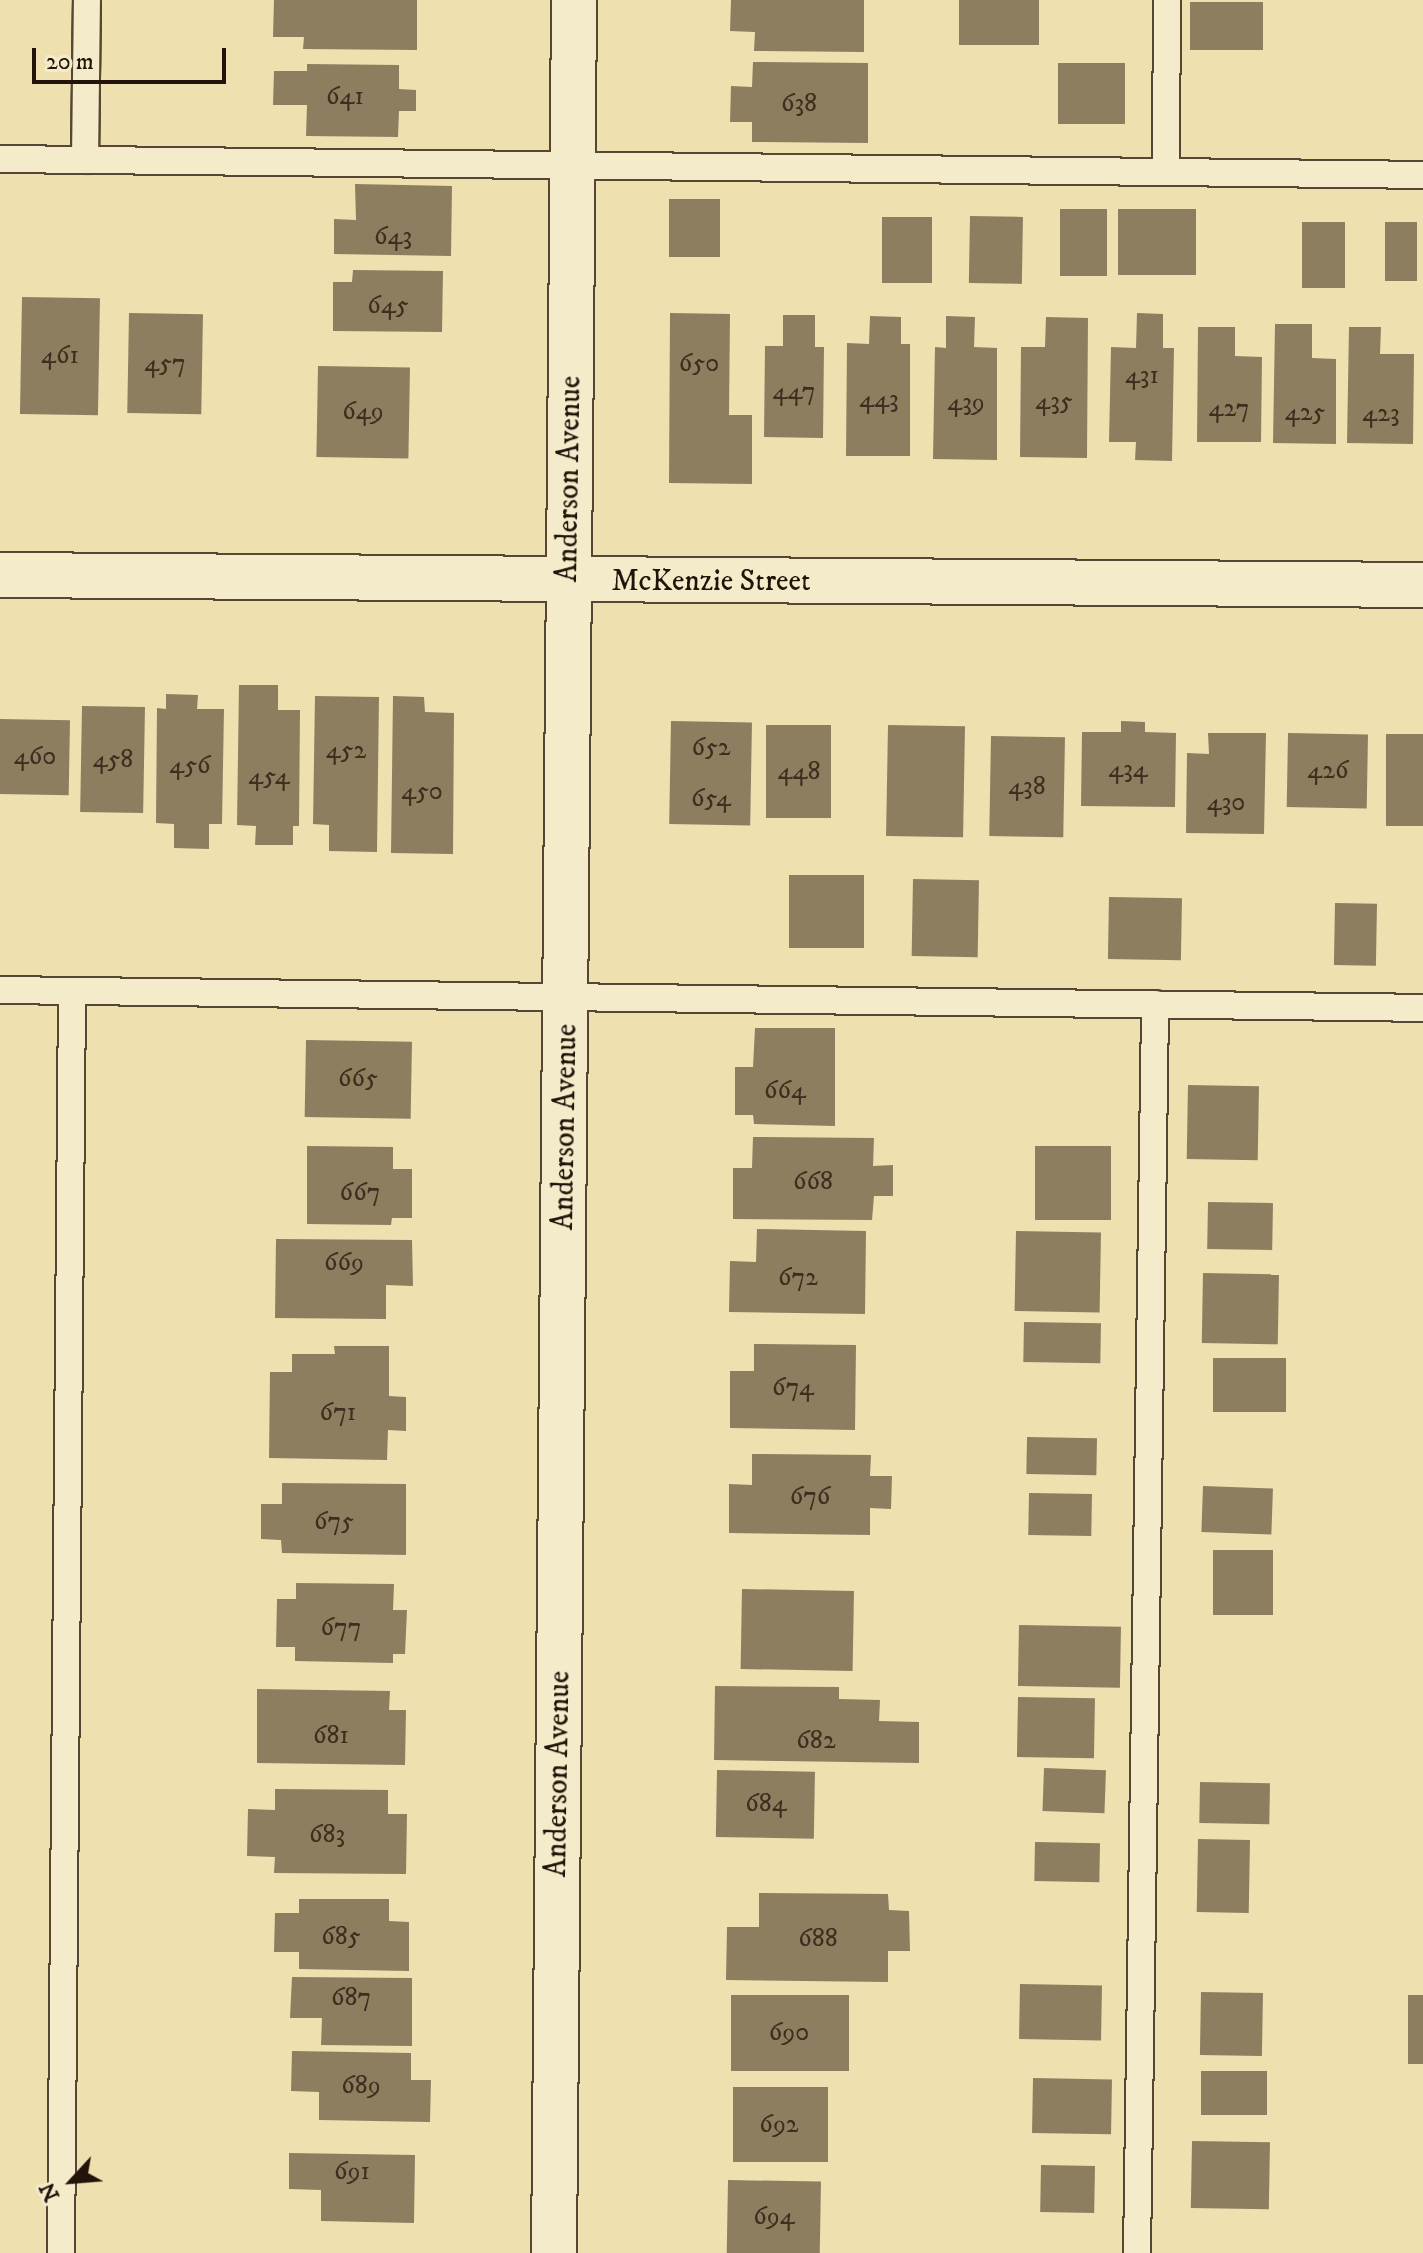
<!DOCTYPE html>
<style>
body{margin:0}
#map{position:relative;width:1423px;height:2253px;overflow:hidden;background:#eee0af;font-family:"IM FELL DW Pica",serif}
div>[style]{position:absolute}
.building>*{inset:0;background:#8d7e60;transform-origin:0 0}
.roads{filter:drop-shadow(2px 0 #564734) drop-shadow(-2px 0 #564734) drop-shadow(0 2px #564734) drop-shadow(0 -2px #564734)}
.lane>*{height:26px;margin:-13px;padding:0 13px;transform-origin:13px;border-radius:13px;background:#f4ebcb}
.street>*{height:44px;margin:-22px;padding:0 22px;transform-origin:22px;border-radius:22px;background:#f4ebcb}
span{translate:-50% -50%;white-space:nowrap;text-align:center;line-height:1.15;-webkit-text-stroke:6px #f4ebcb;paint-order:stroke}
.number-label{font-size:26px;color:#3e2e20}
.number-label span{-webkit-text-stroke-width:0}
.street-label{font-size:30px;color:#23140b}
.north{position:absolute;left:32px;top:2141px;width:80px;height:80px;-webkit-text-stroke:6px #f4ebcb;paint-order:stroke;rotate:244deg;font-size:22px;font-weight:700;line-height:32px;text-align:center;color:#23140b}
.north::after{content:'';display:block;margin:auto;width:28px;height:36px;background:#23140b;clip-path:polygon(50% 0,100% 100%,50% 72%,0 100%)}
.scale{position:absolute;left:32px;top:48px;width:194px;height:36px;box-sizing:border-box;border:4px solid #23140b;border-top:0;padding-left:10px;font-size:24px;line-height:28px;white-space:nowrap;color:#23140b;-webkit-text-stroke:6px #f4ebcb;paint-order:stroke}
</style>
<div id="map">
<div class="building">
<div style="clip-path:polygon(274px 0,417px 0,417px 50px,303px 49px,304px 37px,273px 37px)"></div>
<div style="clip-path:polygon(731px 0,864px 0,864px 52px,754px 51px,755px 32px,730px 31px)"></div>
<div style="left:959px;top:0;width:80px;height:45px"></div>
<div style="left:1190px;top:2px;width:73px;height:48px"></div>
<div style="clip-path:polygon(753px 62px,868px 63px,868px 143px,752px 142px,752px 122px,730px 122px,731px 86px,752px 87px)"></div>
<div style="left:1058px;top:63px;width:67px;height:61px"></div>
<div style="clip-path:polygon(307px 64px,399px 65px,399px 89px,416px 90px,416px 111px,399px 111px,398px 137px,306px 136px,307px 105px,273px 105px,274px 71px,307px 71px)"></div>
<div style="clip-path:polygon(355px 184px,452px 186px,451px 256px,334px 254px,334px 219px,356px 220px)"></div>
<div style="left:669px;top:199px;width:51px;height:58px"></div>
<div style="left:1060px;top:209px;width:47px;height:67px"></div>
<div style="left:1118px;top:209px;width:78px;height:66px"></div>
<div style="left:970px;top:216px;width:53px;height:67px;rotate:1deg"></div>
<div style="left:882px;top:217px;width:50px;height:66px"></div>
<div style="left:1345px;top:222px;width:66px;height:43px;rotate:90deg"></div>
<div style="left:1385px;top:222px;width:32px;height:59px"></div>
<div style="clip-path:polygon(353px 270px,443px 271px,442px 332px,333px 331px,333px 282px,352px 282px)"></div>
<div style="left:22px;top:297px;width:78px;height:117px;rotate:1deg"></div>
<div style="left:129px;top:313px;width:74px;height:100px;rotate:1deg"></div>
<div style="clip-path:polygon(670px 313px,730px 314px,729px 415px,752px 415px,752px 484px,669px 483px)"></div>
<div style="clip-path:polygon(1137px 313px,1163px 314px,1163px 348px,1174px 348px,1172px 461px,1135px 460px,1136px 442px,1109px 442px,1111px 347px,1136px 348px)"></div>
<div style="clip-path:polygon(783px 315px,815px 315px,815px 347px,824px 347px,823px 438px,764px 437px,765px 346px,783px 346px)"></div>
<div style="clip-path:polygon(870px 316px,901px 317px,901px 344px,910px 344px,910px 456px,846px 456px,847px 343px,869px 344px)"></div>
<div style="clip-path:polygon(946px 316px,975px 317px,974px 347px,997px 348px,997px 460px,933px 459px,935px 347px,946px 348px)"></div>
<div style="clip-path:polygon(1046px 317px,1088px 318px,1087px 458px,1020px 457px,1021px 347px,1045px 347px)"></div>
<div style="clip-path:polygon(1275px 324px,1312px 324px,1312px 358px,1336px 359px,1336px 444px,1273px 443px)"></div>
<div style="clip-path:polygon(1198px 327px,1235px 327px,1235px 356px,1262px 357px,1261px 442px,1197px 442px)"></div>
<div style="clip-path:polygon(1349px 327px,1381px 327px,1380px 354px,1414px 354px,1413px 444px,1347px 443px)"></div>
<div style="left:318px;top:366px;width:92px;height:91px;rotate:1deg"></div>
<div style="clip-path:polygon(239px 685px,278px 685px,278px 710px,300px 710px,299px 826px,293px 826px,293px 845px,255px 845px,256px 826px,237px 825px)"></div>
<div style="clip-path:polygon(166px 694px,198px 695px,197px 709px,224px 709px,222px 824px,209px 824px,209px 849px,174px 848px,174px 824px,156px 823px,157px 708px,166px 709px)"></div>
<div style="clip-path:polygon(315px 696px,379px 697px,377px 852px,329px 851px,329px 825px,313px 824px)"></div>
<div style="clip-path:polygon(393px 696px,424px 697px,425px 712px,454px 713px,453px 854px,391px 853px)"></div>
<div style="left:82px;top:706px;width:63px;height:106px;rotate:1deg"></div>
<div style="left:0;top:719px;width:70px;height:75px;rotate:1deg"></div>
<div style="left:671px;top:721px;width:81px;height:103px;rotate:1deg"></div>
<div style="clip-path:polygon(1121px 721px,1145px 722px,1145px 732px,1176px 733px,1175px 807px,1081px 806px,1082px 732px,1121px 732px)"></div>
<div style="left:766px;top:725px;width:65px;height:93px"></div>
<div style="left:888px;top:725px;width:77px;height:111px;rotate:1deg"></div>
<div style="clip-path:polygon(1208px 733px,1266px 733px,1264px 834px,1186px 833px,1187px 753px,1209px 754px)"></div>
<div style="left:1288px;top:733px;width:80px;height:74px;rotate:1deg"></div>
<div style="left:1386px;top:734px;width:37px;height:92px"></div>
<div style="left:991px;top:736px;width:74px;height:100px;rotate:1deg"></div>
<div style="left:789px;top:875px;width:75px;height:73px"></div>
<div style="left:913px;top:879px;width:66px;height:77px;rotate:1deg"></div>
<div style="left:1109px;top:897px;width:73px;height:62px;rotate:1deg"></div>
<div style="left:1335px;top:903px;width:42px;height:62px;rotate:1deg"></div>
<div style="clip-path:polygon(755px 1028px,835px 1028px,835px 1126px,754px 1124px,753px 1115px,735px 1115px,735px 1067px,753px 1067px)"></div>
<div style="left:306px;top:1040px;width:106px;height:77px;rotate:1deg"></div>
<div style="left:1188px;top:1085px;width:71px;height:74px;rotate:1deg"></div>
<div style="clip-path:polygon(753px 1137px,874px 1138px,873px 1166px,893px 1165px,893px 1196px,874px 1196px,872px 1220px,733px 1219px,733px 1168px,752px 1168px)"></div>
<div style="clip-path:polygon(307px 1146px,393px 1147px,393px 1169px,412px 1169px,412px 1218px,392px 1218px,391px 1225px,307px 1224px)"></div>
<div style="left:1035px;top:1146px;width:76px;height:74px"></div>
<div style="left:1208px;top:1202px;width:65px;height:47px;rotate:1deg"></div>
<div style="clip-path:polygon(757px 1229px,866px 1231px,865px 1314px,729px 1312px,730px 1261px,756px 1262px)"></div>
<div style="left:1016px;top:1231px;width:85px;height:80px;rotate:1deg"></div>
<div style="clip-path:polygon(276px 1239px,412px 1240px,413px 1286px,386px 1285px,386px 1319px,275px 1318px)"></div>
<div style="left:1203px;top:1273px;width:76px;height:70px;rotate:1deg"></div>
<div style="left:1024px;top:1322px;width:77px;height:40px;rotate:1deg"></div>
<div style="clip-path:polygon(754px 1344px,856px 1345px,855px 1430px,730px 1428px,730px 1371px,754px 1371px)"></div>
<div style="clip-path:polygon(334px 1346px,389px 1346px,389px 1396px,406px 1397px,406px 1431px,388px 1430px,387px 1460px,269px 1458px,270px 1372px,292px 1372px,292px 1354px,335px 1354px)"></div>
<div style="left:1213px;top:1358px;width:73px;height:54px"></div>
<div style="left:1027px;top:1437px;width:70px;height:37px;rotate:1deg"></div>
<div style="clip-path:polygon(752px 1454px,871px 1455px,870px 1476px,892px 1476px,891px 1509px,870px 1508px,870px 1535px,729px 1533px,729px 1484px,752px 1485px)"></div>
<div style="clip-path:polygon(282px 1483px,406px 1484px,406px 1555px,282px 1553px,281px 1540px,261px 1539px,261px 1504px,282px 1504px)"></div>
<div style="left:1203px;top:1486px;width:70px;height:46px;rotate:2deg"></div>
<div style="left:1029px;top:1493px;width:63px;height:42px;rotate:1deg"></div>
<div style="left:1213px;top:1550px;width:60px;height:65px"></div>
<div style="clip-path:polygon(296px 1583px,394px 1584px,393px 1610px,407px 1610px,405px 1654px,393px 1654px,393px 1663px,295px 1661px,295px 1647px,276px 1647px,277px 1599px,296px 1599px)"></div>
<div style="left:742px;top:1589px;width:112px;height:80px;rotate:1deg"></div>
<div style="left:1019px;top:1625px;width:102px;height:61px;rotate:1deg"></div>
<div style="clip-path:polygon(715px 1686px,839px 1687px,839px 1699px,880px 1700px,879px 1721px,919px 1722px,919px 1763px,714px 1760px)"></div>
<div style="clip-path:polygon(257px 1689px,390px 1691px,389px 1710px,406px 1710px,405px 1765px,257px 1763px)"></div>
<div style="left:1018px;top:1697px;width:77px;height:60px;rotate:1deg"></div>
<div style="left:1044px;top:1768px;width:62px;height:43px;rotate:2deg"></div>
<div style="left:717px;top:1770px;width:98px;height:67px;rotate:1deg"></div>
<div style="left:1200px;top:1782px;width:70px;height:41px;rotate:1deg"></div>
<div style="clip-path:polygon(275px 1789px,388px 1790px,388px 1814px,407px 1814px,406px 1874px,274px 1873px,275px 1857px,247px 1856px,248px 1809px,275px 1810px)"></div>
<div style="left:1198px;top:1839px;width:52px;height:73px;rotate:1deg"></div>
<div style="left:1035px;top:1842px;width:65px;height:39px;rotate:1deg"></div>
<div style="clip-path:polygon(759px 1893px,888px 1894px,889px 1910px,909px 1911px,910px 1951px,888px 1951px,888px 1982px,726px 1980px,727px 1927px,759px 1927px)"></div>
<div style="clip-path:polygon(299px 1899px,389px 1899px,389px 1921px,409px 1922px,409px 1971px,299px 1969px,299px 1952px,274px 1952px,275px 1913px,299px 1913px)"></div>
<div style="clip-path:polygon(292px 1977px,412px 1978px,412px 2046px,321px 2045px,322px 2018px,290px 2018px)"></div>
<div style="left:1020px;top:1984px;width:82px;height:55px;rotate:1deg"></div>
<div style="left:1201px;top:1992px;width:62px;height:63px;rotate:1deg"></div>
<div style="left:731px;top:1995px;width:118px;height:76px"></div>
<div style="left:1408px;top:1995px;width:15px;height:69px"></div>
<div style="clip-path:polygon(292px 2051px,411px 2053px,411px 2080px,431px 2080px,430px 2122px,319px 2120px,319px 2092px,291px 2091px)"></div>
<div style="left:1201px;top:2071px;width:66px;height:44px"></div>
<div style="left:1033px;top:2078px;width:79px;height:55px;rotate:1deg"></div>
<div style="left:733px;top:2087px;width:95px;height:75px"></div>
<div style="left:1192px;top:2141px;width:78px;height:67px;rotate:1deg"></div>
<div style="clip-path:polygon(289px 2153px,415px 2155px,414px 2223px,321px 2221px,321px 2190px,289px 2189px)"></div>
<div style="left:1041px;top:2165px;width:54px;height:47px;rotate:1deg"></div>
<div style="left:728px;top:2180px;width:93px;height:73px;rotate:1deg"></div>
</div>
<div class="roads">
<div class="lane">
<div style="left:0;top:159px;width:1423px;rotate:0.64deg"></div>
<div style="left:85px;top:160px;width:160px;rotate:-89.3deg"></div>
<div style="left:1166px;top:172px;width:172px;rotate:-89.7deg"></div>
<div style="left:0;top:990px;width:1423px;rotate:0.72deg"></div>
<div style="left:61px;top:2253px;width:1262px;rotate:-89.5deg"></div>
<div style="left:1137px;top:2253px;width:1249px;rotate:-89.17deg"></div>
</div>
<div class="street">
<div style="left:0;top:575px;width:1423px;rotate:0.4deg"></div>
<div style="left:554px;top:2253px;width:2253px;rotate:-89.49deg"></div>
</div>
</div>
<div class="number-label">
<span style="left:345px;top:97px">641</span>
<span style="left:799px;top:104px">638</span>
<span style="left:393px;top:237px">643</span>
<span style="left:388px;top:306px">645</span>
<span style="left:60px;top:356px">461</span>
<span style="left:165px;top:364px">457</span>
<span style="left:699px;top:364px">650</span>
<span style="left:1142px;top:376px">431</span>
<span style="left:794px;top:392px">447</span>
<span style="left:879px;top:400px">443</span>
<span style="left:1054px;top:402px">435</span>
<span style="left:966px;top:403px">439</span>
<span style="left:1229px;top:409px">427</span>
<span style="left:363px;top:412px">649</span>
<span style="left:1305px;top:413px">425</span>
<span style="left:1381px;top:414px">423</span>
<span style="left:711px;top:748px">652</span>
<span style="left:346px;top:751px">452</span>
<span style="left:35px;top:757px">460</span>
<span style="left:113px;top:760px">458</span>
<span style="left:190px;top:766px">456</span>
<span style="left:1128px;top:770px">434</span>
<span style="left:1328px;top:771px">426</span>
<span style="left:799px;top:772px">448</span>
<span style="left:269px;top:777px">454</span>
<span style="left:1027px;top:787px">438</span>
<span style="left:422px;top:792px">450</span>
<span style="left:711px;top:799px">654</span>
<span style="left:1226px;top:803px">430</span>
<span style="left:358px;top:1079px">665</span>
<span style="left:785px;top:1091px">664</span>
<span style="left:813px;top:1182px">668</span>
<span style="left:360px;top:1193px">667</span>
<span style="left:344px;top:1263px">669</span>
<span style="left:798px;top:1278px">672</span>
<span style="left:793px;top:1388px">674</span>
<span style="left:338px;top:1413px">671</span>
<span style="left:810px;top:1497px">676</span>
<span style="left:334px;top:1522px">675</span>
<span style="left:341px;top:1628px">677</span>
<span style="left:331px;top:1736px">681</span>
<span style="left:816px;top:1741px">682</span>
<span style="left:766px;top:1804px">684</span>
<span style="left:327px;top:1835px">683</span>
<span style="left:341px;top:1937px">685</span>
<span style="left:818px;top:1939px">688</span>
<span style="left:351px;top:1998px">687</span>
<span style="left:789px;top:2033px">690</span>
<span style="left:361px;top:2086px">689</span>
<span style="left:779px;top:2125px">692</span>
<span style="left:352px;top:2172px">691</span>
<span style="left:774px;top:2217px">694</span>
</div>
<div class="street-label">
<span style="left:570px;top:479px;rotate:-89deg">Anderson Avenue</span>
<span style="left:711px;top:582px">McKenzie Street</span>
<span style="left:566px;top:1127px;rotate:-89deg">Anderson Avenue</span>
<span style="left:559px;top:1774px;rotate:-89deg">Anderson Avenue</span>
</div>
<div class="north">N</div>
<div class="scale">20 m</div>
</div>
